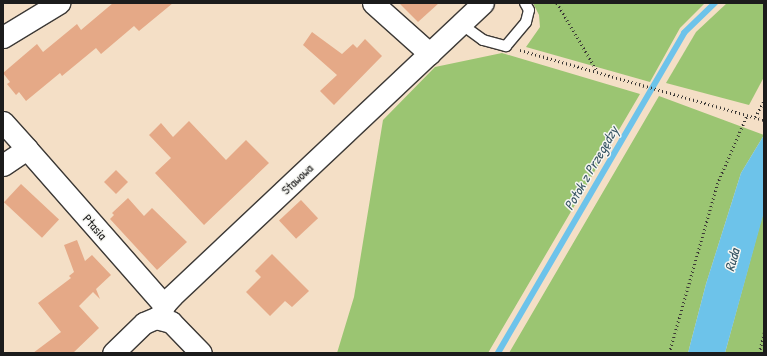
<!DOCTYPE html>
<meta charset="utf-8">
<style>
body{margin:0}
#map{position:relative;width:767px;height:356px;overflow:hidden;background:#f4dfc6;font-family:"Patrick Hand",sans-serif}
div>[style]{position:absolute}
.green>*{inset:0;background:#9bc572}
.water>*{inset:0;background:#6dc3ea}
.stream>*{height:5.5px;margin:-2.75px;padding:0 2.75px;transform-origin:2.75px;border-radius:2.75px;background:#6dc3ea}
.building>*{inset:0;background:#e5a987;transform-origin:0 0}
.path>*{height:2.5px;margin-top:-1.25px;transform-origin:0;background:repeating-linear-gradient(90deg,#3c3936 0 1px,transparent 0 4px)}
.roads{filter:drop-shadow(1px 0 #3c3936) drop-shadow(-1px 0 #3c3936) drop-shadow(0 1px #3c3936) drop-shadow(0 -1px #3c3936)}
.service>*{height:10px;margin:-5px;padding:0 5px;transform-origin:5px;border-radius:5px;background:#fff}
.minor>*{height:21px;margin:-10.5px;padding:0 10.5px;transform-origin:10.5px;border-radius:10.5px;background:#fff}
span{translate:-50% -50%;white-space:nowrap;text-align:center;line-height:1.15;-webkit-text-stroke:3px #f6f6f2;paint-order:stroke}
.street-label{font-size:13px;color:#1c1c1c}
.water-label{font-size:14px;color:#385664;font-style:italic}
.frame{position:absolute;inset:0;border:4px solid #1c1c1c;pointer-events:none}
</style>
<div id="map">
<div class="green">
<div style="clip-path:polygon(533px 3px,705px 3px,680px 28px,650px 82px,526px 47px,540px 27px,539px 15px)"></div>
<div style="clip-path:polygon(727px 3px,764px 3px,764px 77px,749px 105px,666px 83px,696px 32px)"></div>
<div style="clip-path:polygon(502px 53px,640px 94px,488px 353px,337px 353px,354px 297px,383px 120px,435px 67px)"></div>
<div style="clip-path:polygon(659px 96px,764px 135px,741px 173px,706px 284px,688px 353px,509px 353px)"></div>
<div style="clip-path:polygon(764px 212px,764px 353px,725px 353px,762px 217px)"></div>
</div>
<div class="water">
<div style="clip-path:polygon(764px 135px,764px 212px,725px 353px,688px 353px,706px 284px,741px 173px)"></div>
</div>
<div class="stream">
<div style="left:498px;top:353px;width:370px;rotate:-59.8deg"></div>
<div style="left:684px;top:33px;width:43px;rotate:-44.1deg"></div>
</div>
<div class="building">
<div style="clip-path:polygon(113px 3px,173px 3px,139px 31px,134px 26px,101px 54px,96px 48px,62px 76px,60px 73px,26px 101px,19px 92px,16px 95px,7px 84px,10px 82px,3px 73px,37px 44px,43px 52px,77px 24px,81px 30px)"></div>
<div style="clip-path:polygon(399px 3px,439px 3px,418px 22px)"></div>
<div style="clip-path:polygon(312px 32px,342px 54px,353px 44px,357px 48px,365px 39px,382px 56px,334px 105px,320px 91px,337px 75px,303px 45px)"></div>
<div style="clip-path:polygon(189px 121px,226px 160px,246px 140px,269px 163px,204px 225px,155px 173px,171px 158px,149px 135px,161px 123px,173px 137px)"></div>
<div style="left:116px;top:170px;width:17px;height:17px;rotate:45deg"></div>
<div style="left:21px;top:184px;width:52px;height:25px;rotate:43deg"></div>
<div style="clip-path:polygon(128px 198px,144px 216px,152px 208px,187px 242px,157px 270px,110px 219px,114px 215px,112px 213px)"></div>
<div style="left:301px;top:200px;width:25px;height:30px;rotate:47deg"></div>
<div style="clip-path:polygon(77px 240px,85px 261px,92px 255px,111px 275px,96px 289px,100px 299px,93px 292px,79px 306px,99px 328px,73px 353px,33px 353px,61px 332px,38px 303px,71px 278px,69px 276px,74px 272px,64px 245px)"></div>
<div style="clip-path:polygon(272px 254px,309px 291px,292px 307px,285px 301px,270px 316px,246px 292px,261px 277px,255px 271px)"></div>
</div>
<div class="path">
<div style="left:557px;top:3px;width:80px;rotate:59.3deg"></div>
<div style="left:520px;top:50px;width:254px;rotate:16deg"></div>
<div style="left:755px;top:117px;width:18px;rotate:-61deg"></div>
<div style="left:669px;top:353px;width:176px;rotate:-74.1deg"></div>
<div style="left:717px;top:184px;width:75px;rotate:-66.5deg"></div>
<div style="left:759px;top:353px;width:21px;rotate:-76deg"></div>
</div>
<div class="roads">
<div class="service">
<div style="left:461px;top:24px;width:27px;rotate:36deg"></div>
<div style="left:483px;top:40px;width:24px;rotate:15deg"></div>
<div style="left:506px;top:46px;width:31px;rotate:-50deg"></div>
<div style="left:526px;top:22px;width:12px;rotate:-76deg"></div>
<div style="left:529px;top:10px;width:8px;rotate:-120deg"></div>
</div>
<div class="minor">
<div style="left:373px;top:3px;width:76px;rotate:41.8deg"></div>
<div style="left:3px;top:37px;width:66px;rotate:-31.3deg"></div>
<div style="left:3px;top:122px;width:36px;rotate:48deg"></div>
<div style="left:3px;top:165px;width:29px;rotate:-34deg"></div>
<div style="left:27px;top:149px;width:208px;rotate:48.7deg"></div>
<div style="left:160px;top:318px;width:14px;rotate:-73deg"></div>
<div style="left:164px;top:305px;width:12px;rotate:-48deg"></div>
<div style="left:172px;top:296px;width:427px;rotate:-43.3deg"></div>
<div style="left:113px;top:353px;width:43px;rotate:-44.1deg"></div>
<div style="left:144px;top:323px;width:13px;rotate:-23deg"></div>
<div style="left:156px;top:318px;width:16px;rotate:15deg"></div>
<div style="left:171px;top:322px;width:43px;rotate:45.9deg"></div>
</div>
</div>
<div class="street-label">
<span style="left:297px;top:179px;rotate:-43deg">Stawowa</span>
<span style="left:95px;top:227px;rotate:48deg">Ptasia</span>
</div>
<div class="water-label">
<span style="left:591px;top:168px;rotate:-60deg">Potok z Przegędzy</span>
<span style="left:732px;top:260px;rotate:-75deg">Ruda</span>
</div>
<div class="frame"></div>
</div>
